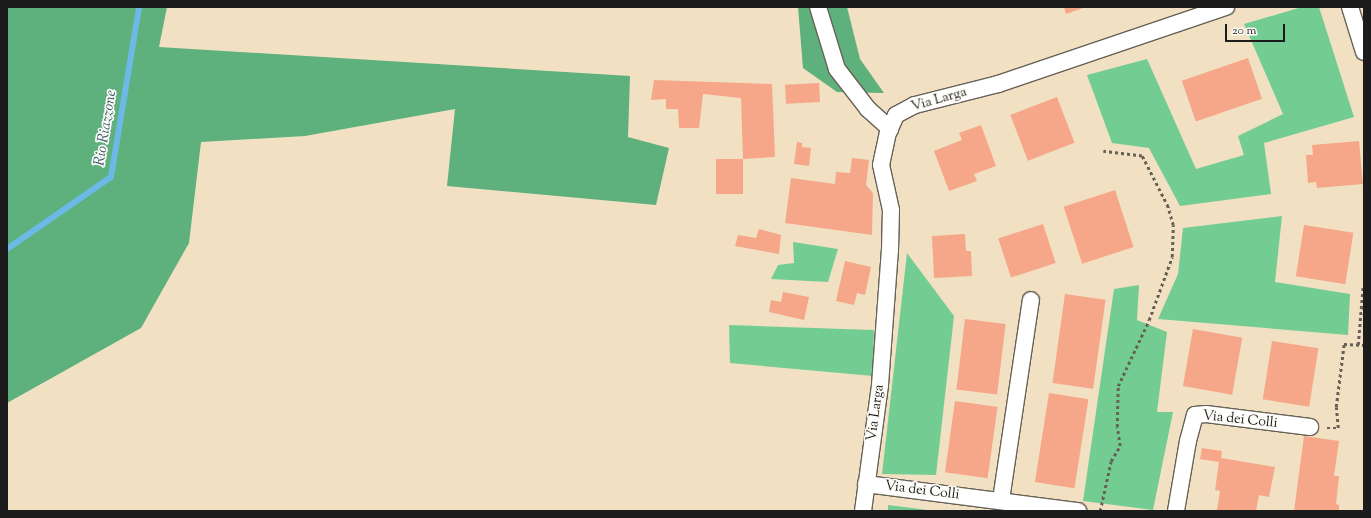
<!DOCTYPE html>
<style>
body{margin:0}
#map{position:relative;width:1371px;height:518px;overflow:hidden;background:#f1e0c2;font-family:"Sorts Mill Goudy",serif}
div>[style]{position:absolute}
.green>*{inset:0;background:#73cd93}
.forest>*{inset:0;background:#5eb07d}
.stream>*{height:6px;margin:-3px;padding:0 3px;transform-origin:3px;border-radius:3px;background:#6db9e6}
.building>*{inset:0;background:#f6a789;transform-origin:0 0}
.path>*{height:2.5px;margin-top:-1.25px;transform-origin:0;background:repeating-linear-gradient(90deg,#676156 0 3px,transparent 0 6px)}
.roads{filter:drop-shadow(1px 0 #676156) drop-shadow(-1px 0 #676156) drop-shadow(0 1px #676156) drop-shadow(0 -1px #676156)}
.minor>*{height:16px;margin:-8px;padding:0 8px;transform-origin:8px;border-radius:8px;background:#fff}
span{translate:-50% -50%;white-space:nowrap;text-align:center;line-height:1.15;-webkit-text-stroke:3.5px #fdfcf7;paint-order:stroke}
.street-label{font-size:14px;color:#1c1c1c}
.water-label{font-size:15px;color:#3c5b6d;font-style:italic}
.frame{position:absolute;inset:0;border:8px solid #1c1c1c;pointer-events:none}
.scale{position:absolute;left:1225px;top:24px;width:60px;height:18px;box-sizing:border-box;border:2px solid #1c1c1c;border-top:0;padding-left:5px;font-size:12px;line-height:14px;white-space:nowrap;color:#1c1c1c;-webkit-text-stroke:3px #fdfcf7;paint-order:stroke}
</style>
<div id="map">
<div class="green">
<div style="clip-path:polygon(1302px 7px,1319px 7px,1354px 117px,1264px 143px,1271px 194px,1180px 206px,1149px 148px,1112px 143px,1087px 75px,1147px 59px,1196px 169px,1244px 155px,1238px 136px,1283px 114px,1244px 24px)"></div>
<div style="clip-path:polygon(1282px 216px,1275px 282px,1350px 294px,1348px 335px,1158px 319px,1178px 274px,1183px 228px)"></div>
<div style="clip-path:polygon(793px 242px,838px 249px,828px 282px,771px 279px,778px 265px,794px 263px)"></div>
<div style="clip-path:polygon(907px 253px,954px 316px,936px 475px,882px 474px)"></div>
<div style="clip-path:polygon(1139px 285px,1137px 320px,1167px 332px,1157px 412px,1173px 412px,1153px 510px,1083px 501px,1114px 289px)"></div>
<div style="clip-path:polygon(729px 325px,874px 330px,873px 376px,730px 363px)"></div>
<div style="clip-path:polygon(888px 505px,936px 511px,888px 511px)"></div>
</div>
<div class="forest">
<div style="clip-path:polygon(7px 7px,167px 7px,159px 47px,630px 76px,628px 137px,669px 148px,656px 205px,447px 186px,455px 109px,305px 136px,201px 142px,189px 243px,141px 328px,7px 403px)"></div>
<div style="clip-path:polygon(798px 7px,847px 7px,860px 59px,884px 93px,837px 92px,803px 68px)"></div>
</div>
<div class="stream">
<div style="left:7px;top:249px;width:126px;rotate:-34.7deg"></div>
<div style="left:111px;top:177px;width:172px;rotate:-80.6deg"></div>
</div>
<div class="building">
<div style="clip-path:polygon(1064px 7px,1086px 7px,1066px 14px)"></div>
<div style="left:1248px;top:58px;width:43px;height:70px;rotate:71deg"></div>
<div style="clip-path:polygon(654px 80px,772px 84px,775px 157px,743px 159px,741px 98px,703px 94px,699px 128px,679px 128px,678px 109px,666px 109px,666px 99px,651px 100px)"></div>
<div style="left:819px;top:83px;width:19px;height:34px;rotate:87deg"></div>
<div style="left:1057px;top:97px;width:49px;height:50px;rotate:69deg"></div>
<div style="clip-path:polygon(981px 125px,996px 166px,974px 174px,977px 181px,949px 191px,934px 151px,962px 140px,959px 133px)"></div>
<div style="clip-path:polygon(1359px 141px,1363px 184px,1317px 188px,1316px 182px,1308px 183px,1306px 155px,1313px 155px,1312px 145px)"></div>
<div style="clip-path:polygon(797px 142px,802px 143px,802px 147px,811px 148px,809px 166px,794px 164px)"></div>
<div style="clip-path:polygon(852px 158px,869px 160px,866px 185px,873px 193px,872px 235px,785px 223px,791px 178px,835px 184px,836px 172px,850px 173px)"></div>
<div style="left:716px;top:159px;width:27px;height:35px"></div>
<div style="left:1115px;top:190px;width:60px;height:54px;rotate:72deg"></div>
<div style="left:1043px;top:224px;width:41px;height:47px;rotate:72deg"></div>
<div style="left:1304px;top:225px;width:50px;height:52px;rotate:9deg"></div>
<div style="clip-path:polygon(759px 229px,781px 235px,779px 254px,735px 246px,738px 235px,756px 238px)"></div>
<div style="clip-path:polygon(965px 234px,966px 251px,971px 251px,972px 276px,934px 278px,932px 236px)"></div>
<div style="clip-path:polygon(845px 261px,871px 267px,865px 295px,857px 293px,854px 305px,836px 301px)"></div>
<div style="clip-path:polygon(783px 292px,809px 297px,804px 320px,769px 312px,771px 300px,781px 302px)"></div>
<div style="left:1065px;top:294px;width:41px;height:90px;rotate:8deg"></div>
<div style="left:965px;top:319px;width:41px;height:71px;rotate:7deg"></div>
<div style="left:1193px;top:329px;width:50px;height:58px;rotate:10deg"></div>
<div style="left:1272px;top:341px;width:47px;height:59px;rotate:9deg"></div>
<div style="left:1049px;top:393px;width:40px;height:90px;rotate:9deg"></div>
<div style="left:955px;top:401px;width:43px;height:72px;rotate:8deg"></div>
<div style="clip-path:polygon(1304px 436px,1339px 441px,1334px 476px,1339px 476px,1336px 504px,1339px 505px,1339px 511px,1294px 511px)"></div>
<div style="clip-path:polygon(1202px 448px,1222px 451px,1221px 458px,1275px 467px,1269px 497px,1259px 495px,1256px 511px,1217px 510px,1220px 491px,1215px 490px,1219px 462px,1200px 459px)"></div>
</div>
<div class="path">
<div style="left:1358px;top:345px;width:60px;rotate:-85.2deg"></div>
<div style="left:1327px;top:428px;width:11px"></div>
<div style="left:1338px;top:428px;width:21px;rotate:-95deg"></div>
<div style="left:1336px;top:407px;width:64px;rotate:-82.8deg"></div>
<div style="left:1344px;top:344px;width:20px;rotate:3deg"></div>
<div style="left:1100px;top:511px;width:51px;rotate:-77.6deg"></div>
<div style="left:1111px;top:461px;width:17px;rotate:-59deg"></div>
<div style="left:1120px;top:446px;width:19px;rotate:-99deg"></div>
<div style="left:1117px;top:427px;width:41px;rotate:-88.6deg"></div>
<div style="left:1118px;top:386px;width:73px;rotate:-64.8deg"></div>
<div style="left:1149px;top:320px;width:67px;rotate:-69.9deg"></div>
<div style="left:1172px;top:257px;width:32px;rotate:-88deg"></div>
<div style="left:1173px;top:225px;width:19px;rotate:-106deg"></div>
<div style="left:1168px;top:207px;width:57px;rotate:-117deg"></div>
<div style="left:1142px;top:156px;width:39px;rotate:-173deg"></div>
</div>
<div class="roads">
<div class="minor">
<div style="left:818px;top:7px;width:65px;rotate:73deg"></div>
<div style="left:837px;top:69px;width:51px;rotate:52.2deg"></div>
<div style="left:868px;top:109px;width:30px;rotate:42deg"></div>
<div style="left:1350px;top:7px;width:47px;rotate:72.7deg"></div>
<div style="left:866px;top:484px;width:214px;rotate:7.3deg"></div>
<div style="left:1001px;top:500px;width:202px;rotate:-81.5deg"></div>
<div style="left:863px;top:511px;width:127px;rotate:-82.3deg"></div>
<div style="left:880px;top:385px;width:135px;rotate:-85.8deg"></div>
<div style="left:890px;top:250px;width:40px;rotate:-88.6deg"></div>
<div style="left:891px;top:210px;width:46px;rotate:-102.5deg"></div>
<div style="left:881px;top:165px;width:33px;rotate:-78deg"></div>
<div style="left:888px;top:133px;width:20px;rotate:-66deg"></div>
<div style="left:896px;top:115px;width:21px;rotate:-28deg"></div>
<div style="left:915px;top:105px;width:86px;rotate:-14.2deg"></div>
<div style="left:998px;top:84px;width:241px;rotate:-18.7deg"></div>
<div style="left:1176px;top:511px;width:71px;rotate:-80.3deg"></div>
<div style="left:1188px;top:441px;width:27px;rotate:-75deg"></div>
<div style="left:1195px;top:415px;width:11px;rotate:-5deg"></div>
<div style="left:1206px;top:414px;width:105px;rotate:7.1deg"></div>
</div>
</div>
<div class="street-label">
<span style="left:939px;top:100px;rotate:-16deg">Via Larga</span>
<span style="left:876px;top:413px;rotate:-82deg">Via Larga</span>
<span style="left:1240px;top:420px;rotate:6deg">Via dei Colli</span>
<span style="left:922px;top:491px;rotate:7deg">Via dei Colli</span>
</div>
<div class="water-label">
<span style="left:106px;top:128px;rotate:-81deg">Rio Riazzone</span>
</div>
<div class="frame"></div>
<div class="scale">20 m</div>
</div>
